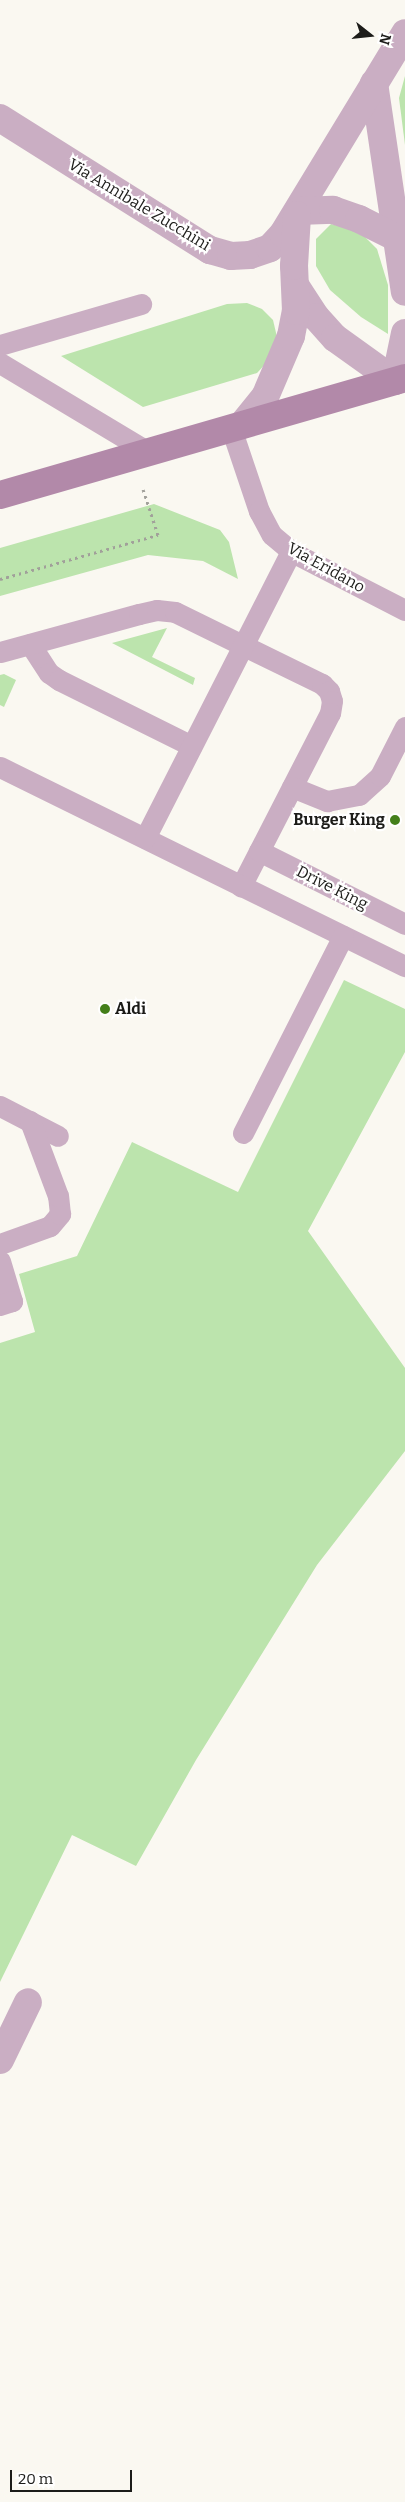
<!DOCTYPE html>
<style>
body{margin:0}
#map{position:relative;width:405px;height:2502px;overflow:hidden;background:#faf8f1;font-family:Bitter,serif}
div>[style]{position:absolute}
.green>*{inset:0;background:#bce4ad}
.path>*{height:3px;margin-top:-1.5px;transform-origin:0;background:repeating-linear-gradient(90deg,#a1a09a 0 2.5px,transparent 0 6.5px)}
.service>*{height:21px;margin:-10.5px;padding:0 10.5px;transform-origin:10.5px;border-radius:10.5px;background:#caaec3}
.minor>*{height:28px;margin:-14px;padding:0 14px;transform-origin:14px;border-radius:14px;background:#caaec3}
.secondary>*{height:28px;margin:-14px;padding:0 14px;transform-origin:14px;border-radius:14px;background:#b289a9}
.dots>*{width:14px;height:14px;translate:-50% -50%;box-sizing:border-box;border:2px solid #fff;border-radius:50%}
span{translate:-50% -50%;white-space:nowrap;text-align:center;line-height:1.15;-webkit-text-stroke:4.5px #fff;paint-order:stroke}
.street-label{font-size:16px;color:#1c1c19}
.poi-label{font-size:16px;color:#1c1c19;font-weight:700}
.right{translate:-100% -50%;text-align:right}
.left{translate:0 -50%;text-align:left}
.north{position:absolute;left:345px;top:10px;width:50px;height:50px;-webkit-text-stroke:4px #fff;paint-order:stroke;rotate:106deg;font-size:14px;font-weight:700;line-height:20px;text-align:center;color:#1c1c19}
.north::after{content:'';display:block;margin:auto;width:18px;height:22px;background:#1c1c19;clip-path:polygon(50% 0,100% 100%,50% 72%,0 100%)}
.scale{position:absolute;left:10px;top:2470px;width:122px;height:22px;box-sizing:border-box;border:2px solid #1c1c19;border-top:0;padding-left:6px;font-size:15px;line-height:18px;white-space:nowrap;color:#1c1c19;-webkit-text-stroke:4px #fff;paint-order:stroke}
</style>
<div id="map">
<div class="green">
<div style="clip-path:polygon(405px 76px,405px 145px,399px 98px)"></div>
<div style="clip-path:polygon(331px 224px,359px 231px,377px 249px,388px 285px,388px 334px,361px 317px,330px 290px,316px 266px,316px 239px)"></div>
<div style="clip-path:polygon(247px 303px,262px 309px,273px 320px,277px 337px,270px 359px,257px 373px,143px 407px,61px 356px,227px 304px)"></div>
<div style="clip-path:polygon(154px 504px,220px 530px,229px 542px,238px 579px,203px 561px,148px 555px,0 596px,0 548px)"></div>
<div style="clip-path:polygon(167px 628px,152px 657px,195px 678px,193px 685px,112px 643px)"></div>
<div style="clip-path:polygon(4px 674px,16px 680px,4px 707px,0 705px,0 675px)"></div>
<div style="clip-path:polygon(344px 980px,405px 1009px,405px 1052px,308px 1231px,405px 1368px,405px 1451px,317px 1565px,196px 1760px,136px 1866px,72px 1835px,0 1982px,0 1343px,35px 1332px,19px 1274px,77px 1256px,132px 1142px,238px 1192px)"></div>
</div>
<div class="path">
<div style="left:0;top:579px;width:164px;rotate:-15.6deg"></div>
<div style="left:158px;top:535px;width:48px;rotate:-108.1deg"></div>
</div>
<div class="service">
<div style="left:0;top:345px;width:147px;rotate:-16.2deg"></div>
<div style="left:0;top:363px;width:173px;rotate:31deg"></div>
<div style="left:231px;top:428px;width:88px;rotate:71.4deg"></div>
<div style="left:259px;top:511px;width:27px;rotate:62deg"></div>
<div style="left:272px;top:535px;width:26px;rotate:40deg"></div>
<div style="left:292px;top:552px;width:127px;rotate:27.2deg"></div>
<div style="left:30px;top:644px;width:35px;rotate:57deg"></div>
<div style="left:49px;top:673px;width:12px;rotate:35deg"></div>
<div style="left:59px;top:680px;width:148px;rotate:26.4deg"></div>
<div style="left:0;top:652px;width:144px;rotate:-15.3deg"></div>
<div style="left:139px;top:614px;width:18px;rotate:-13deg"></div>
<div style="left:157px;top:610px;width:18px;rotate:6deg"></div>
<div style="left:175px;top:612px;width:164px;rotate:26.1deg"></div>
<div style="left:322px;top:684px;width:10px;rotate:45deg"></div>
<div style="left:329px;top:691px;width:10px;rotate:73deg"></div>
<div style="left:332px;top:701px;width:12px;rotate:99deg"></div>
<div style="left:330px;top:713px;width:195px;rotate:117.2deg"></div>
<div style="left:0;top:767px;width:451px;rotate:26.2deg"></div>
<div style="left:292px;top:787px;width:38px;rotate:22deg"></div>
<div style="left:327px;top:801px;width:33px;rotate:-11deg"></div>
<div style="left:359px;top:795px;width:28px;rotate:-42deg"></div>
<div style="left:380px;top:776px;width:55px;rotate:-63deg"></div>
<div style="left:145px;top:838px;width:322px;rotate:-63deg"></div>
<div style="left:259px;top:851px;width:163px;rotate:26.6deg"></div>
<div style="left:0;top:1106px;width:65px;rotate:27.3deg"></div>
<div style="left:243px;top:1133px;width:221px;rotate:-63.1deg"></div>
<div style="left:0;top:1244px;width:53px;rotate:-19.8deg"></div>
<div style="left:50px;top:1226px;width:16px;rotate:-50deg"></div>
<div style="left:60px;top:1214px;width:18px;rotate:-96deg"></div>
<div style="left:58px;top:1196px;width:80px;rotate:-110.5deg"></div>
<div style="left:0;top:1261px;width:42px;rotate:73.3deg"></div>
<div style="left:12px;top:1301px;width:13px;rotate:162deg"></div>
</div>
<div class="minor">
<div style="left:374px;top:83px;width:211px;rotate:81.6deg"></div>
<div style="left:0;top:118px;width:248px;rotate:32.2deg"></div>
<div style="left:210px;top:250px;width:22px;rotate:16deg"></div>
<div style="left:231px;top:256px;width:19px;rotate:-3deg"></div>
<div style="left:250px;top:255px;width:21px;rotate:-19deg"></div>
<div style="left:270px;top:248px;width:19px;rotate:-47deg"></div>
<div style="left:283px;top:234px;width:235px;rotate:-58.7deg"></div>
<div style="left:298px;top:211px;width:35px;rotate:-2deg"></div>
<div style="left:333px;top:210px;width:28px;rotate:19deg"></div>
<div style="left:359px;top:219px;width:51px;rotate:26.6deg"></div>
<div style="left:295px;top:285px;width:38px;rotate:57deg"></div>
<div style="left:316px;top:317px;width:28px;rotate:48deg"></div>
<div style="left:335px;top:338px;width:74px;rotate:35.6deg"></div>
<div style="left:395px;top:381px;width:49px;rotate:-78.2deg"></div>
<div style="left:242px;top:425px;width:36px;rotate:-51deg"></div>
<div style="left:265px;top:397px;width:66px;rotate:-66.9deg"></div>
<div style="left:291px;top:336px;width:25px;rotate:-79deg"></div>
<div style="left:296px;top:311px;width:45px;rotate:-92.5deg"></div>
<div style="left:294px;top:266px;width:51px;rotate:-86.6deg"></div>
<div style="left:0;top:2060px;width:64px;rotate:-64.2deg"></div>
</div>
<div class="secondary">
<div style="left:0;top:495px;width:422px;rotate:-16.1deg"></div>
</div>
<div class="dots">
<div style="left:395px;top:820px;background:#447f1a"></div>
<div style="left:105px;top:1009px;background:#447f1a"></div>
</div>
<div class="street-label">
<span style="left:139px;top:205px;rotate:31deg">Via Annibale Zucchini</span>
<span style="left:326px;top:568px;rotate:29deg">Via Eridano</span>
<span style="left:332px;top:888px;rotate:27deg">Drive King</span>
</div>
<div class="poi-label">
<span class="right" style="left:385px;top:820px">Burger King</span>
<span class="left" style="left:115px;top:1009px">Aldi</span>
</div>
<div class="north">N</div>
<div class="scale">20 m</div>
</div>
